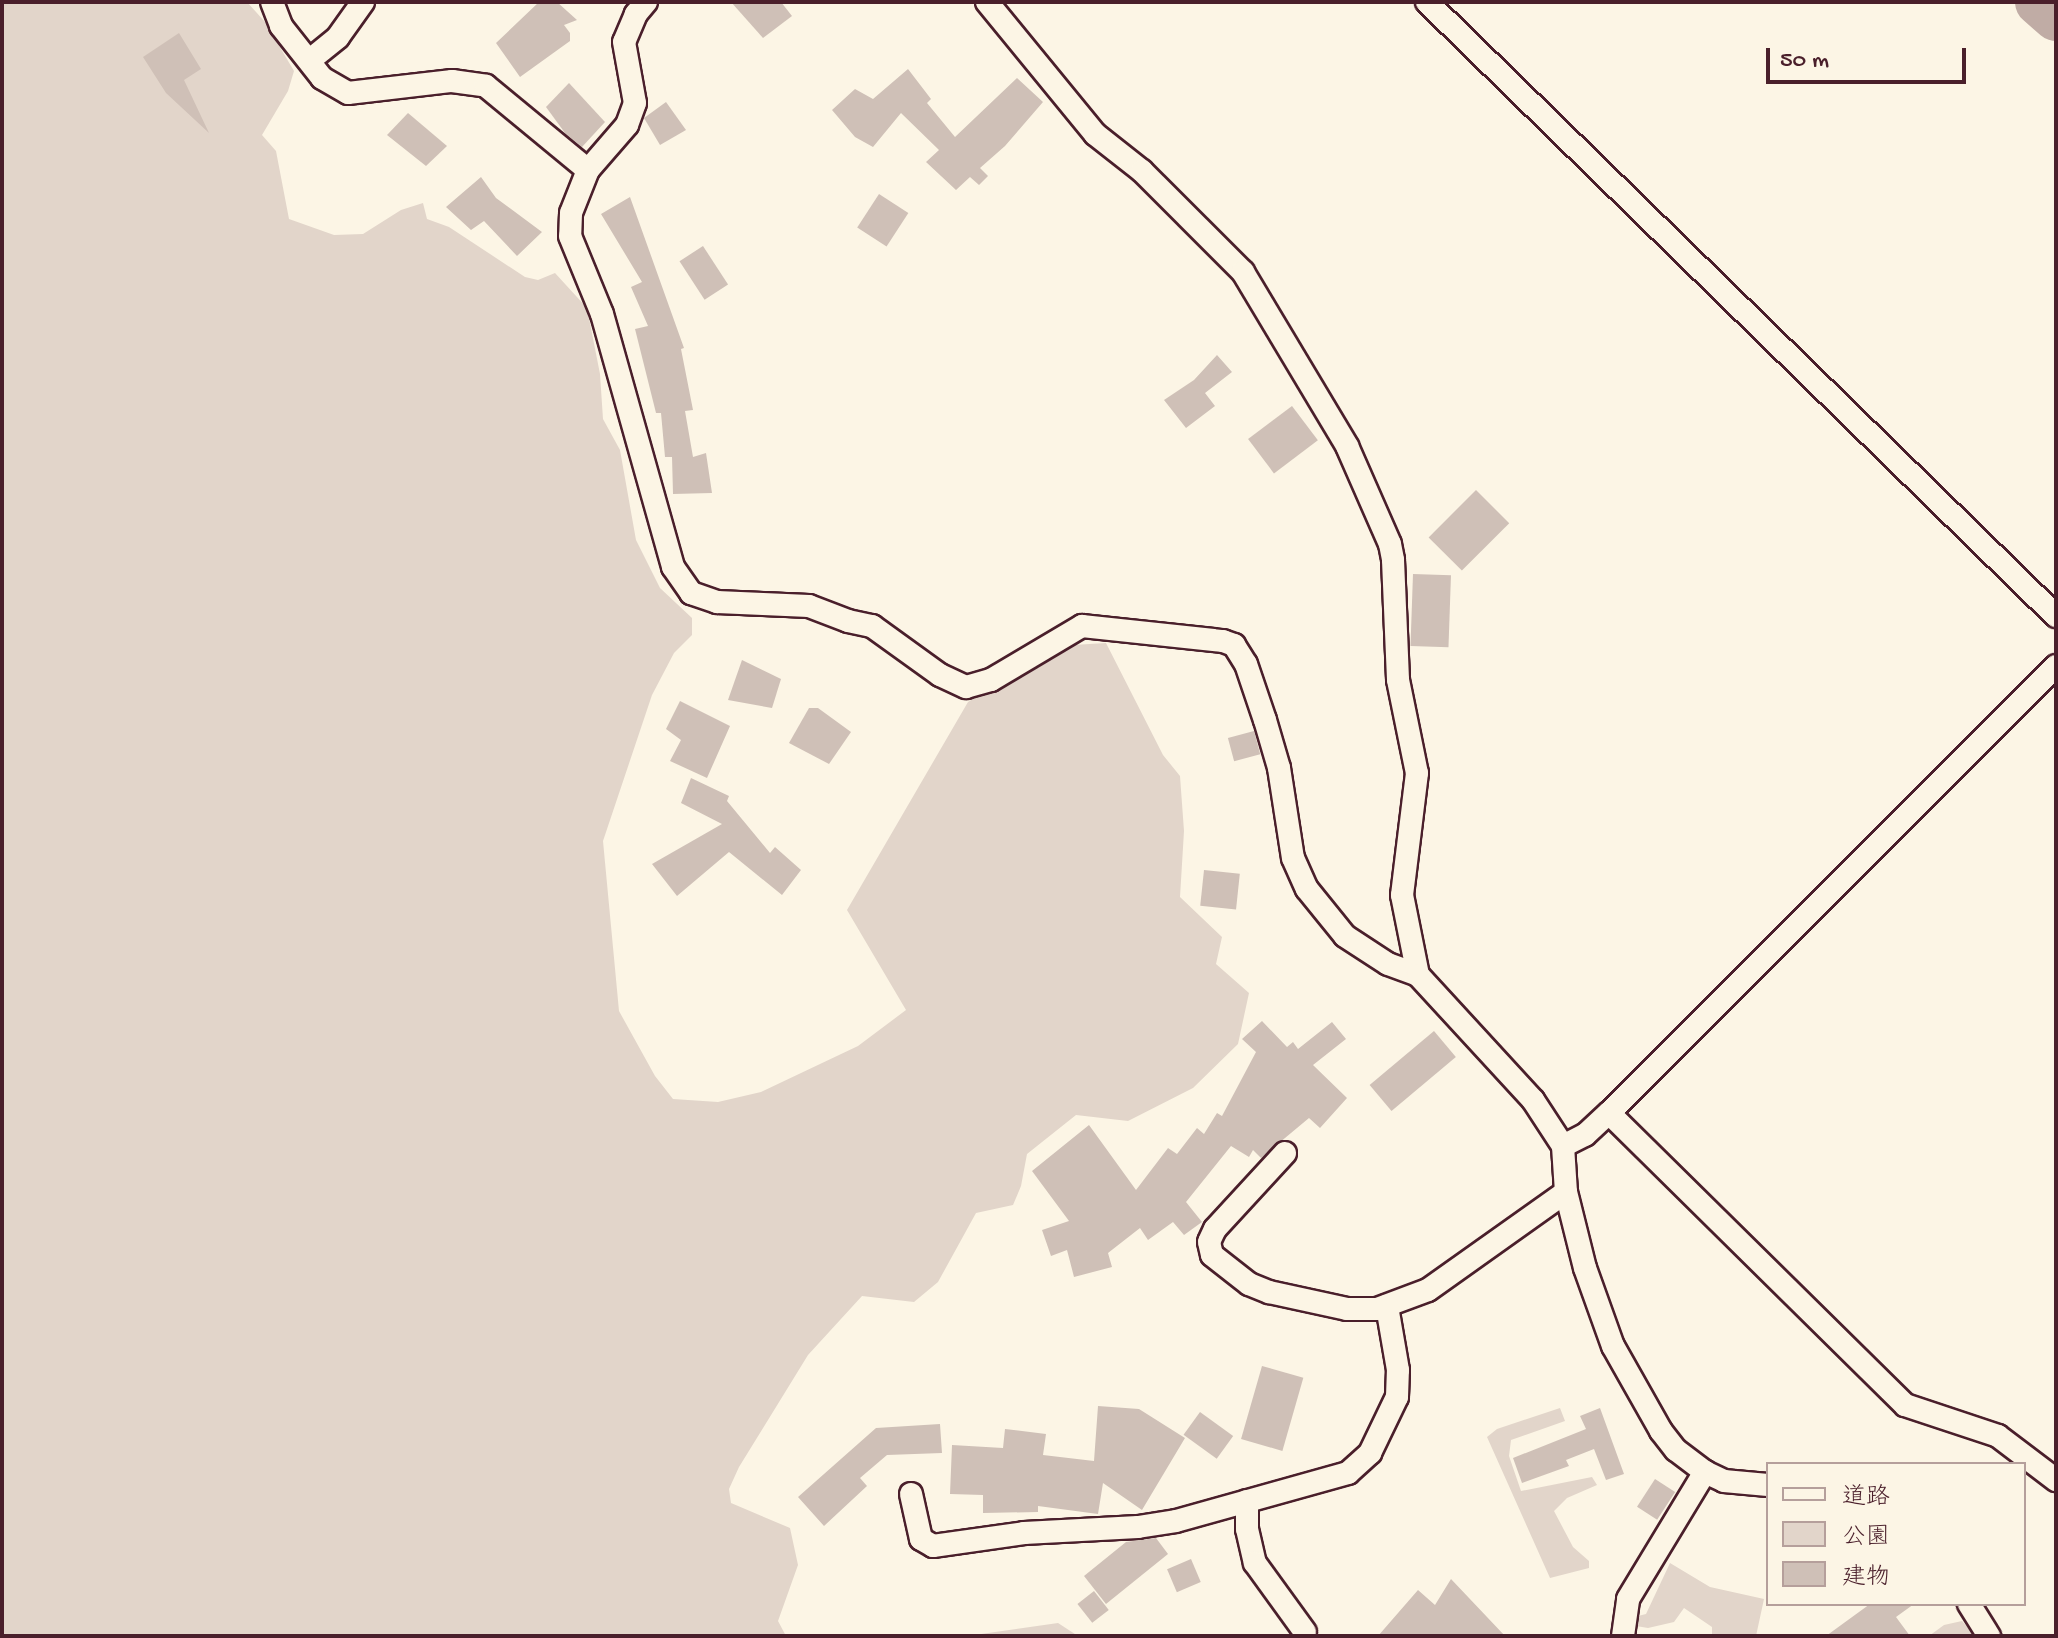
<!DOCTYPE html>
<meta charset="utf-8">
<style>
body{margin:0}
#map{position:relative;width:2058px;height:1638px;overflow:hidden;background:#fcf5e5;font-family:"Gochi Hand","Klee One",sans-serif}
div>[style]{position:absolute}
.green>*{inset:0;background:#e2d5ca}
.river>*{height:48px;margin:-24px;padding:0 24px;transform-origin:24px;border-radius:24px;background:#c0aca5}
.building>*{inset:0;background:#cfc0b7;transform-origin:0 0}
.roads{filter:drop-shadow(2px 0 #4a1f2b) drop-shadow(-2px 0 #4a1f2b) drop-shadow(0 2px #4a1f2b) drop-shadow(0 -2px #4a1f2b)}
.minor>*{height:22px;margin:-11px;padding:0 11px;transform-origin:11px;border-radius:11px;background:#fcf5e5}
span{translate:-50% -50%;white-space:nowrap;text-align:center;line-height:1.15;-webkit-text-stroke:7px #fcf5e5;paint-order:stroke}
.frame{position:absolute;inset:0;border:4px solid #4a1f2b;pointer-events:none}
.legend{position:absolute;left:1766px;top:1462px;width:260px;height:144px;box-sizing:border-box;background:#fcf5e5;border:2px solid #b59f9b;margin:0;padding:10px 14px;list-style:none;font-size:24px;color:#4a1f2b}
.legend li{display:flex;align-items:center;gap:16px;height:40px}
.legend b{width:40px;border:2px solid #b59f9b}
.scale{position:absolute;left:1766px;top:48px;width:200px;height:36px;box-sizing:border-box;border:4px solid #4a1f2b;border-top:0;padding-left:10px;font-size:24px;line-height:28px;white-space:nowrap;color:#4a1f2b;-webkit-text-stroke:6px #fcf5e5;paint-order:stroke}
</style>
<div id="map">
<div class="green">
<div style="clip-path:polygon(2px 2px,247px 2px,265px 22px,294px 71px,288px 91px,262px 135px,276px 151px,289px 219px,334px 235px,363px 234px,401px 210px,423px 203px,427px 219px,449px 227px,525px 277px,538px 280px,555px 273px,587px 308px,600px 374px,603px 419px,620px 450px,636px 540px,660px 588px,692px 618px,692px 635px,674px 653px,652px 695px,603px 841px,619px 1011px,655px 1076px,673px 1099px,718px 1102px,761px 1092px,858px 1046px,906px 1010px,847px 910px,968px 702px,1057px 646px,1106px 643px,1163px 755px,1180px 776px,1184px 831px,1180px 897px,1222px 937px,1216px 964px,1249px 993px,1238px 1044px,1193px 1088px,1128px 1121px,1076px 1115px,1027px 1154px,1021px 1186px,1013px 1205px,976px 1213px,938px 1282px,914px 1302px,862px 1296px,808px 1355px,739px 1467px,729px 1489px,731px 1503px,790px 1528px,798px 1565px,778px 1621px,786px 1636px,2px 1636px)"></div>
<div style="clip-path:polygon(1560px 1408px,1565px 1421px,1511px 1440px,1509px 1456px,1521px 1491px,1592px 1477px,1597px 1485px,1567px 1498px,1554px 1511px,1573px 1547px,1589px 1561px,1589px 1568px,1550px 1578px,1487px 1437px,1497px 1429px)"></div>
<div style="clip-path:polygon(1670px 1563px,1710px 1587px,1764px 1599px,1756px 1636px,1712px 1636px,1712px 1627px,1684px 1608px,1674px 1622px,1648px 1628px,1636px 1626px,1638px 1616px,1646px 1614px)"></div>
<div style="clip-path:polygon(1962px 1621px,1975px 1636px,1929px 1636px,1944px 1625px)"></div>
<div style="clip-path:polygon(1058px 1623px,1078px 1636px,967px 1636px)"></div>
</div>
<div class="river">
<div style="left:2039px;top:2px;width:23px;rotate:41deg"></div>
</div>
<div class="building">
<div style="clip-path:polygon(539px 2px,557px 2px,577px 20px,564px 25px,570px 33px,570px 41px,520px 77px,496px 43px)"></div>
<div style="clip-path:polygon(731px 2px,781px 2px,792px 16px,763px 38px)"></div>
<div style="clip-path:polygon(179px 33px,201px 69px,184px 80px,209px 133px,166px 93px,143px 57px)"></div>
<div style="clip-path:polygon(908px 69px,931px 99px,927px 103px,955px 137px,1017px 78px,1043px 102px,1005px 146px,980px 168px,988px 176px,979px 185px,970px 177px,956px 190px,926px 162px,939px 150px,901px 113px,873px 147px,855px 137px,832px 110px,855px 89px,873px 99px)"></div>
<div style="clip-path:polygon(569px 83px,605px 122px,582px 147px,565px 133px,546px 107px)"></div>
<div style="clip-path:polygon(666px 102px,686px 130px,660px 145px,644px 118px)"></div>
<div style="clip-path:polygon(408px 113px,447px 146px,426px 166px,387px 135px)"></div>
<div style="clip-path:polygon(481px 177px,496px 198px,542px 232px,517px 256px,484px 221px,471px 230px,446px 207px)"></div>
<div style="left:879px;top:194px;width:35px;height:40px;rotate:33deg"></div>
<div style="clip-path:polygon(630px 197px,684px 348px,681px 349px,693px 410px,685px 411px,693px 457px,706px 453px,712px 493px,673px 494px,672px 457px,665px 457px,661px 413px,656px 413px,635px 329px,648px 326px,631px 287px,642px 282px,601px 214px)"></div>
<div style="left:703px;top:246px;width:46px;height:28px;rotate:57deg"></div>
<div style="clip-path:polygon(1217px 355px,1232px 372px,1205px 393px,1215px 406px,1186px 428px,1164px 400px,1194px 380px)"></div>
<div style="left:1292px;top:406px;width:43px;height:55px;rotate:53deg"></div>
<div style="left:1476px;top:490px;width:47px;height:67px;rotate:45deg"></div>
<div style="left:1413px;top:574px;width:38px;height:72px;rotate:2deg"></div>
<div style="clip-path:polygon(742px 660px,781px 679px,772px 708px,728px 700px)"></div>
<div style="clip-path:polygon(680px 701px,730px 726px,707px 778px,670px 761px,681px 740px,666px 729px)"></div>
<div style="clip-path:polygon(809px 708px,818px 708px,851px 732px,829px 764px,789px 743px)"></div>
<div style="left:1254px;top:731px;width:24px;height:27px;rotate:75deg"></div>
<div style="clip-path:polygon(691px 778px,729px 796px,727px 801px,770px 853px,775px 847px,801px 870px,782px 895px,729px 852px,677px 896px,652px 864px,722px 824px,681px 803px)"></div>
<div style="left:1204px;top:870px;width:36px;height:36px;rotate:6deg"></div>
<div style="clip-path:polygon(1262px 1021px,1287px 1047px,1293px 1042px,1298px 1049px,1332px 1022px,1346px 1039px,1313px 1065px,1347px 1098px,1320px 1128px,1309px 1118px,1261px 1158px,1253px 1150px,1249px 1157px,1231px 1146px,1186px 1202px,1202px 1222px,1184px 1235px,1173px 1222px,1148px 1240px,1140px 1228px,1108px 1253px,1112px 1267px,1074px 1277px,1067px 1250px,1051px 1256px,1042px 1230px,1069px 1221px,1032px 1171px,1089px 1125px,1136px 1190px,1168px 1148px,1177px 1154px,1197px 1128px,1204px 1134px,1217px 1113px,1222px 1116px,1256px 1052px,1242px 1039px)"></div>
<div style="left:1434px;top:1031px;width:34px;height:84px;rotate:50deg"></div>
<div style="left:1262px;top:1366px;width:43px;height:76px;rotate:16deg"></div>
<div style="clip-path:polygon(1098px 1406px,1139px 1409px,1185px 1438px,1142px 1510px,1103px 1483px,1098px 1514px,1038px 1506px,1038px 1512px,983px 1513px,983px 1495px,950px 1494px,952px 1445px,1003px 1448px,1005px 1429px,1046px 1434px,1043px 1455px,1094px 1461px)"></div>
<div style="clip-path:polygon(1600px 1408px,1624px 1474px,1606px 1480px,1594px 1449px,1566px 1460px,1569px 1466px,1522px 1483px,1513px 1458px,1586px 1429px,1580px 1416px)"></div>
<div style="left:1200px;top:1412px;width:41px;height:28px;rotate:36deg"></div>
<div style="clip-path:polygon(940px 1424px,942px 1453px,887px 1455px,860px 1478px,867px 1486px,824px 1526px,798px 1497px,876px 1428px)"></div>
<div style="left:1655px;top:1479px;width:24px;height:33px;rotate:33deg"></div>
<div style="clip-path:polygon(1156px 1538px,1168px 1554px,1106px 1604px,1084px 1576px,1126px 1542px)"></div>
<div style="left:1191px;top:1559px;width:25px;height:26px;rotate:67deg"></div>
<div style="clip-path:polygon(1451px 1579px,1505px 1636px,1378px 1636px,1418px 1590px,1435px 1605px)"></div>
<div style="left:1094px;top:1591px;width:24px;height:21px;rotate:52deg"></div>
<div style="clip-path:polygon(1870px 1604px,1914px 1604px,1896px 1617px,1910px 1636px,1826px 1636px)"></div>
</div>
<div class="roads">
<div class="minor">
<div style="left:272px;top:2px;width:26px;rotate:69deg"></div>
<div style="left:281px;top:26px;width:66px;rotate:51.7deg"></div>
<div style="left:322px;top:78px;width:30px;rotate:30deg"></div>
<div style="left:348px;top:93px;width:105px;rotate:-6.6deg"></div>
<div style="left:452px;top:81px;width:34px;rotate:8deg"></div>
<div style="left:486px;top:86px;width:132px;rotate:39.5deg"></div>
<div style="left:646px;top:2px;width:16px;rotate:130deg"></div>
<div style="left:636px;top:14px;width:30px;rotate:113deg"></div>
<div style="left:624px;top:42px;width:62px;rotate:79.8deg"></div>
<div style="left:635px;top:103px;width:23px;rotate:110deg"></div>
<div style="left:627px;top:125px;width:60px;rotate:130.9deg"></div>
<div style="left:588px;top:170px;width:46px;rotate:111.6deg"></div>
<div style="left:571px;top:213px;width:23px;rotate:92deg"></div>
<div style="left:570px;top:236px;width:84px;rotate:67.7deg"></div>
<div style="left:602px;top:314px;width:263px;rotate:74.3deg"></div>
<div style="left:673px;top:567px;width:32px;rotate:55deg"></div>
<div style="left:691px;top:593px;width:28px;rotate:19deg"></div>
<div style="left:717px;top:602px;width:92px;rotate:2.5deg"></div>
<div style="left:809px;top:606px;width:42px;rotate:21deg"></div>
<div style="left:848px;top:621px;width:25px;rotate:12deg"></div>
<div style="left:872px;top:626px;width:84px;rotate:35.8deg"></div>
<div style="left:940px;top:675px;width:29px;rotate:25deg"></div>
<div style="left:966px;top:687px;width:26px;rotate:-16deg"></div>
<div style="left:991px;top:680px;width:106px;rotate:-30.7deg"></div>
<div style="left:1082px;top:626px;width:142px;rotate:6.1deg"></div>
<div style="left:1223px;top:641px;width:12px;rotate:20deg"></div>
<div style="left:1234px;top:645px;width:22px;rotate:58deg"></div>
<div style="left:1246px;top:664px;width:59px;rotate:71.3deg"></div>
<div style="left:1265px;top:720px;width:50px;rotate:73.7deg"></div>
<div style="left:1279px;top:768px;width:91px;rotate:81.2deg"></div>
<div style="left:1293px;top:858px;width:34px;rotate:66deg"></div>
<div style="left:1307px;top:889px;width:60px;rotate:51deg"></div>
<div style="left:1345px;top:936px;width:51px;rotate:33.1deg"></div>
<div style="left:1388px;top:964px;width:32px;rotate:20deg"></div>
<div style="left:987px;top:2px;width:171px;rotate:50.7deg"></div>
<div style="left:1095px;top:134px;width:60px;rotate:38.2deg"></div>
<div style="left:1142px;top:171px;width:143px;rotate:45deg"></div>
<div style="left:1243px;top:272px;width:203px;rotate:59.1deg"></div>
<div style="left:1347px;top:446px;width:107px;rotate:66.3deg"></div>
<div style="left:1390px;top:544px;width:16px;rotate:79deg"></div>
<div style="left:1393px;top:560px;width:120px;rotate:87.6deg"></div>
<div style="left:1398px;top:680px;width:95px;rotate:78.5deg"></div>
<div style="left:1417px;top:773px;width:123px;rotate:97deg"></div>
<div style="left:1402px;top:895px;width:82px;rotate:78.7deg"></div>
<div style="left:1418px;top:975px;width:170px;rotate:47.4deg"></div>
<div style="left:1533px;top:1100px;width:55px;rotate:56.9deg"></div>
<div style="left:1563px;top:1146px;width:46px;rotate:86.3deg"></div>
<div style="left:1566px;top:1192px;width:78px;rotate:76deg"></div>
<div style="left:1585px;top:1268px;width:83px;rotate:70.3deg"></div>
<div style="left:1613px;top:1346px;width:98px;rotate:60.5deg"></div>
<div style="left:1661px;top:1431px;width:24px;rotate:52deg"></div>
<div style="left:1676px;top:1450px;width:36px;rotate:37deg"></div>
<div style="left:1705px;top:1472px;width:21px;rotate:25deg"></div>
<div style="left:1724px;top:1481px;width:44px;rotate:5.2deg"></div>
<div style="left:1427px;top:2px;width:879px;rotate:44.31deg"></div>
<div style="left:310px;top:60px;width:36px;rotate:-39deg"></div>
<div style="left:338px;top:37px;width:43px;rotate:-54.5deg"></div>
<div style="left:1609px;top:1113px;width:416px;rotate:44.6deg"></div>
<div style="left:1905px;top:1405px;width:98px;rotate:18.4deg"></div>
<div style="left:1998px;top:1436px;width:73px;rotate:37.2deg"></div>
<div style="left:1563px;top:1146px;width:25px;rotate:-27deg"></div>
<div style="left:1585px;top:1135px;width:33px;rotate:-43deg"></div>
<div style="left:1609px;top:1113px;width:632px;rotate:-45deg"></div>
<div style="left:1285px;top:1153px;width:103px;rotate:132.6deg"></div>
<div style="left:1215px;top:1229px;width:14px;rotate:115deg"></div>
<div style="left:1209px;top:1242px;width:13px;rotate:77deg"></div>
<div style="left:1212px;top:1255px;width:47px;rotate:38.1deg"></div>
<div style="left:1249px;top:1284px;width:22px;rotate:22deg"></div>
<div style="left:1269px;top:1292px;width:80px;rotate:12.3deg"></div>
<div style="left:1347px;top:1309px;width:30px"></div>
<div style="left:1377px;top:1309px;width:54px;rotate:-20.4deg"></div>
<div style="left:1428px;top:1290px;width:169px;rotate:-35.4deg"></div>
<div style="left:911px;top:1494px;width:46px;rotate:77.5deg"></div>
<div style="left:921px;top:1539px;width:14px;rotate:30deg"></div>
<div style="left:933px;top:1546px;width:92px;rotate:-8.1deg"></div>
<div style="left:1024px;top:1533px;width:114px;rotate:-3deg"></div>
<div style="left:1138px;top:1527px;width:38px;rotate:-9deg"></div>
<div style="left:1176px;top:1521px;width:179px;rotate:-15.6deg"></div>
<div style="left:1348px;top:1473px;width:30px;rotate:-42deg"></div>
<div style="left:1370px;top:1453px;width:62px;rotate:-64.3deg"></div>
<div style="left:1397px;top:1397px;width:27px;rotate:-88deg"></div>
<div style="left:1398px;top:1370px;width:65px;rotate:-99.8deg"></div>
<div style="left:1247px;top:1501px;width:28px;rotate:90deg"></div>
<div style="left:1247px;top:1529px;width:35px;rotate:77deg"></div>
<div style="left:1255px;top:1563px;width:85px;rotate:54.1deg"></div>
<div style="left:1969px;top:1604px;width:38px;rotate:58deg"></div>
<div style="left:1623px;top:1636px;width:37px;rotate:-82deg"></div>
<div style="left:1628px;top:1599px;width:149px;rotate:-58.8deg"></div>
</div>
</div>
<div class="frame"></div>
<ul class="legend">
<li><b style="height:10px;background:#fcf5e5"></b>道路</li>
<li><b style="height:22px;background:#e2d5ca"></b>公園</li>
<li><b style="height:22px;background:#cfc0b7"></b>建物</li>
</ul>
<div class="scale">50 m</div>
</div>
